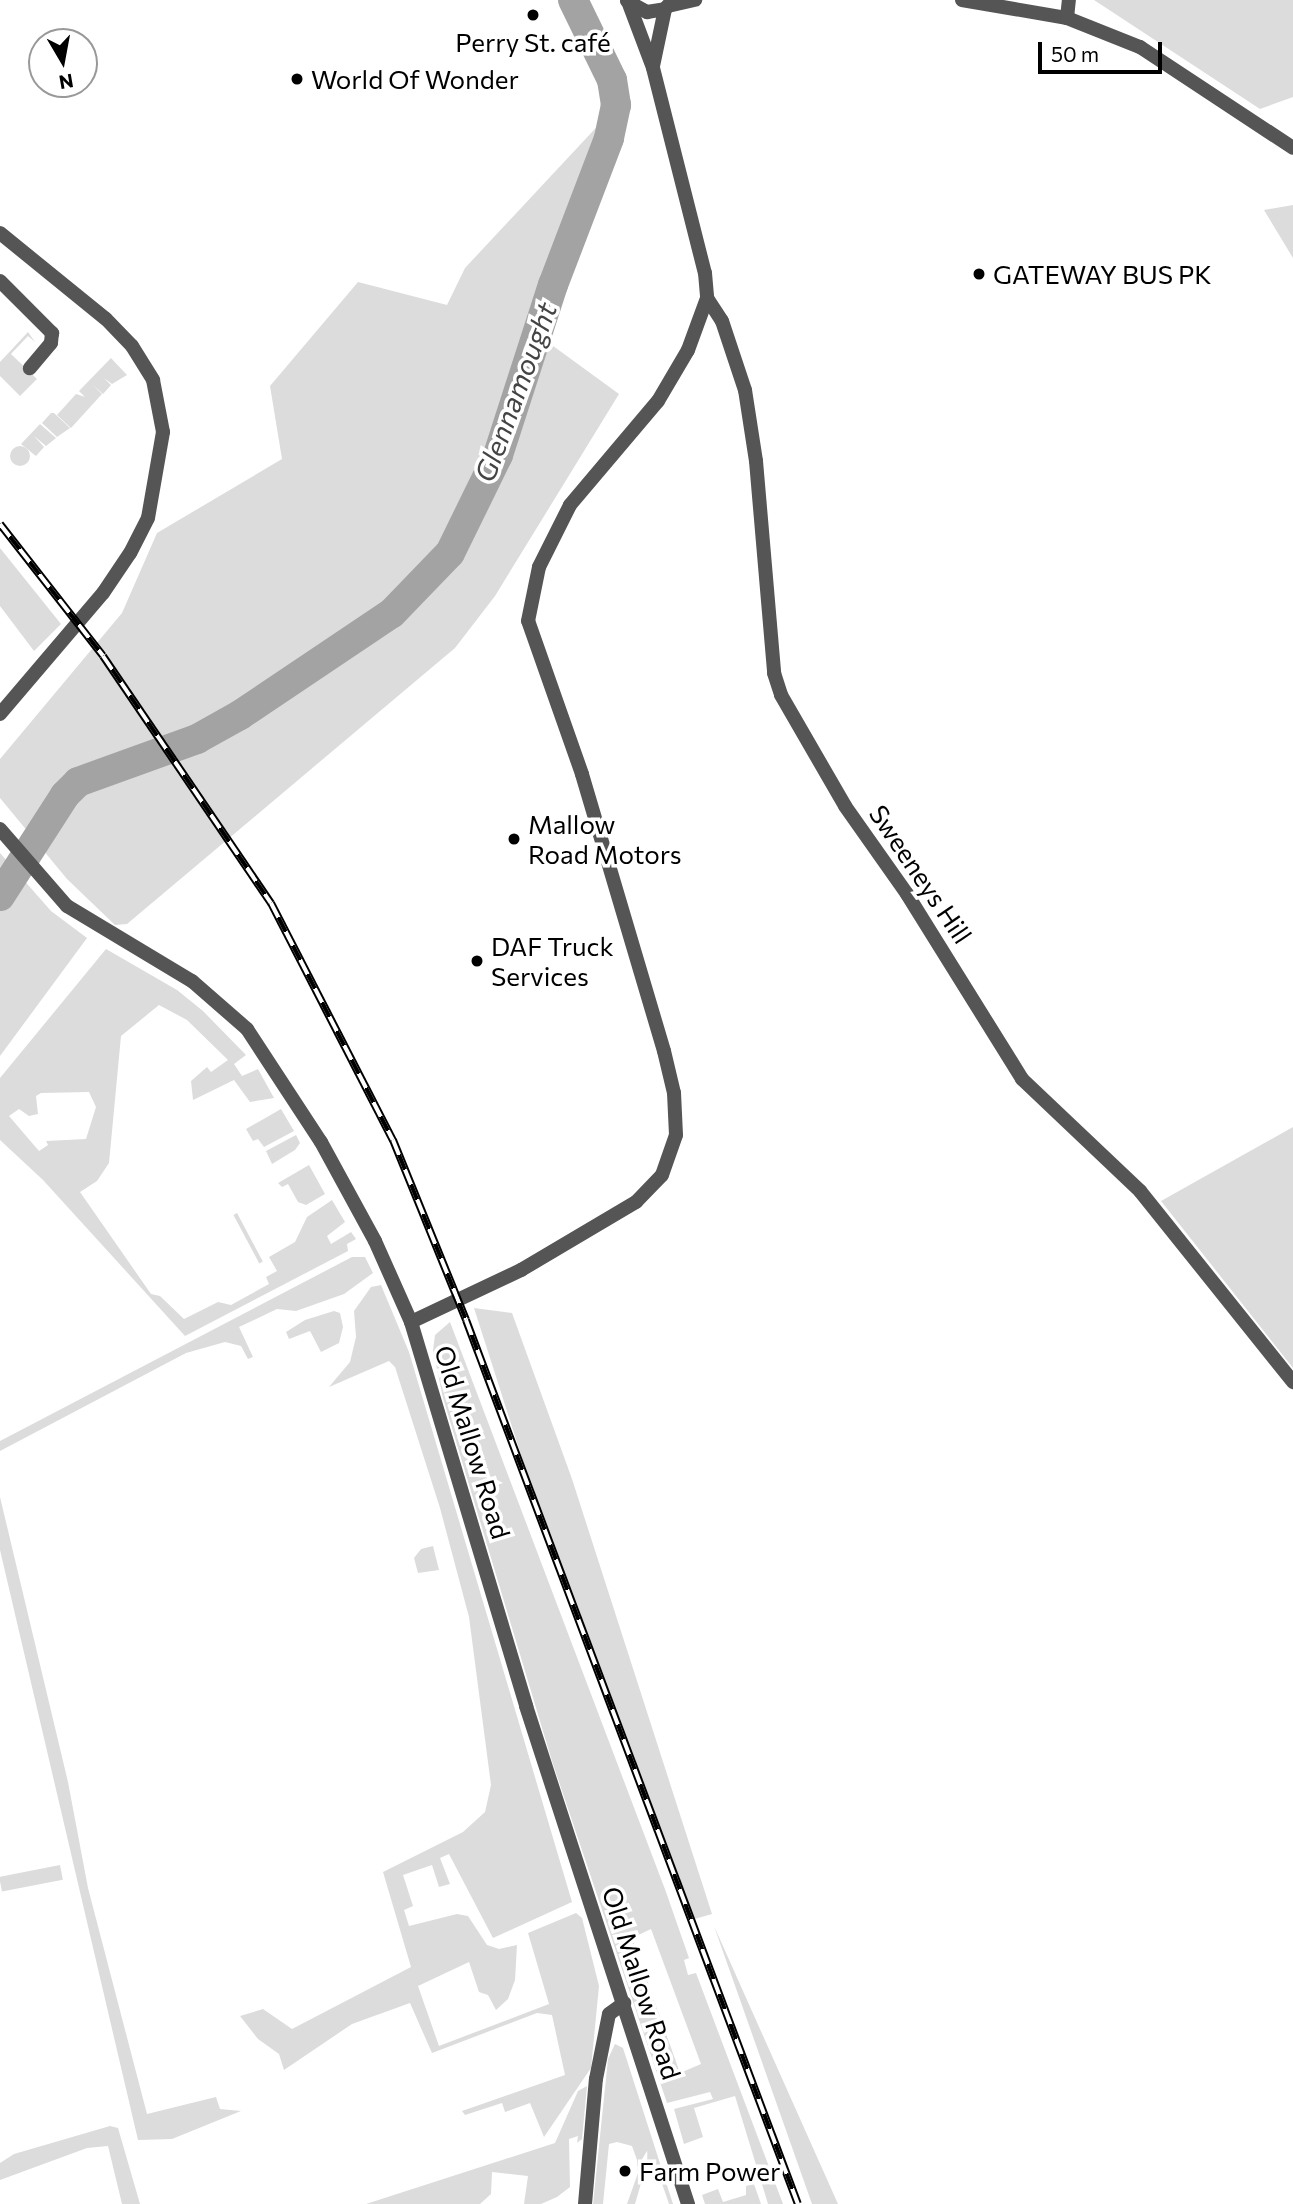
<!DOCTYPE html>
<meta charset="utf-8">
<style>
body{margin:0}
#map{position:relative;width:1293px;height:2204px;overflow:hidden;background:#fff;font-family:Commissioner,sans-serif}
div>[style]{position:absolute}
.green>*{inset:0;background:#dcdcdc;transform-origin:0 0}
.round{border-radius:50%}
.river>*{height:30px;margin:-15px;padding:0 15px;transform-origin:15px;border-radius:15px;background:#a3a3a3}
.minor>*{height:14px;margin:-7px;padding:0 7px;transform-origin:7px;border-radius:7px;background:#555}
.tertiary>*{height:14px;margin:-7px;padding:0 7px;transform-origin:7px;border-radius:7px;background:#555}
.rail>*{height:8px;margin-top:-4px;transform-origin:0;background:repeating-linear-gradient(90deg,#fff 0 16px,#000 0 32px);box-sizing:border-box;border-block:2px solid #000}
.dots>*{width:19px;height:19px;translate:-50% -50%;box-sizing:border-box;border:4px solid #fff;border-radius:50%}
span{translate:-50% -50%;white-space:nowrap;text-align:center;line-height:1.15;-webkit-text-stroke:7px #fff;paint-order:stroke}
.poi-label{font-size:26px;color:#000}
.left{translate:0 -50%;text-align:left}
.street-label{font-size:26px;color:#000}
.water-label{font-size:28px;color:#444;font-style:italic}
.north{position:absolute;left:28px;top:28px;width:70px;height:70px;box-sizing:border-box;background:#fff;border:2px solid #999;border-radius:50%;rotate:170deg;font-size:19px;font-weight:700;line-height:28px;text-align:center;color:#000}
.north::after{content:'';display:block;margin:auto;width:24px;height:32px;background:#000;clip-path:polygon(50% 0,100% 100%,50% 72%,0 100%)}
.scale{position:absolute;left:1038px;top:42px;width:124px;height:32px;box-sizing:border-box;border:4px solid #000;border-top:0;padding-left:9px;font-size:21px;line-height:24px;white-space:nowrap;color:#000;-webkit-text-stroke:5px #fff;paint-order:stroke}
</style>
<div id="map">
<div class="green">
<div style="clip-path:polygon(1094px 0,1293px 0,1293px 97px,1260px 109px)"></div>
<div style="clip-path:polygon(620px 102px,560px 265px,549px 343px,619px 394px,495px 596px,455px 648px,127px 924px,115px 925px,67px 879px,0 798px,0 759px,122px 613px,157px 533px,282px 459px,270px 386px,358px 282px,447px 305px,465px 268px)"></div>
<div style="clip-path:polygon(1293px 205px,1293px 258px,1264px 210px)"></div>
<div style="clip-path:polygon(28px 332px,35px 342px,28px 336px,11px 354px,37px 379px,20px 396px,0 376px,0 362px)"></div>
<div style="clip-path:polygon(111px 358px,127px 375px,112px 384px,104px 378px,111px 385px,103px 394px,93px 385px,102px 394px,71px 428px,57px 415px,76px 394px,85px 397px,79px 391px)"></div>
<div style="clip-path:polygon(51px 413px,54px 413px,70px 428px,57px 437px,42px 423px)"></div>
<div style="clip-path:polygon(40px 424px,56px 438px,46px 446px,34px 436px,44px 447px,36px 456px,21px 444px)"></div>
<div class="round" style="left:10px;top:446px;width:20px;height:20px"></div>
<div style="clip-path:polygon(0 548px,61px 624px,34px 651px,0 606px)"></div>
<div style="clip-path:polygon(0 853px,51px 911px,87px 938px,0 1056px)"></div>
<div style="clip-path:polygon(evenodd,106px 949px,177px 990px,203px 1011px,246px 1055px,234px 1064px,242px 1076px,258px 1069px,274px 1098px,250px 1102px,234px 1080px,193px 1100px,191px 1081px,207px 1067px,211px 1072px,228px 1060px,187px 1020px,159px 1005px,121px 1036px,109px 1163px,97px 1181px,80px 1192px,151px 1294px,160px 1296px,184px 1319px,218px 1302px,231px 1305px,269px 1284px,266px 1277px,277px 1271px,269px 1257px,295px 1242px,307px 1217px,332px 1200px,345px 1222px,327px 1236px,331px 1244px,351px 1232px,356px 1239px,347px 1244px,348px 1251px,185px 1336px,43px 1180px,0 1140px,0 1078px,106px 949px,89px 1092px,96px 1107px,86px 1139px,46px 1141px,48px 1145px,39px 1151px,9px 1116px,19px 1109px,29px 1116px,38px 1114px,36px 1096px,41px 1093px,89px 1092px)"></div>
<div style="clip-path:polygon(281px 1109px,294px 1131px,264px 1147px,258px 1139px,253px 1141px,246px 1129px)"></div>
<div style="clip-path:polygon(1293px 1127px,1293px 1368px,1161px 1201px)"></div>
<div style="clip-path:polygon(296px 1135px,300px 1143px,295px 1150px,272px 1164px,266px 1151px)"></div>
<div style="clip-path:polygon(309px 1165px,325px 1194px,306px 1205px,298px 1202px,288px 1184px,282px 1187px,278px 1183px)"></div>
<div style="left:237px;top:1213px;width:55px;height:4px;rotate:62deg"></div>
<div style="clip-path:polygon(352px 1257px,365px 1257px,373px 1273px,344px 1294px,296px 1311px,277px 1309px,239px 1327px,253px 1357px,248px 1359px,241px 1346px,225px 1342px,186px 1353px,0 1451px,0 1441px)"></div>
<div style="clip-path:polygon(381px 1285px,409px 1352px,572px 1902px,493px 1938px,449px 1854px,440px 1858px,450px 1884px,439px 1887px,432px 1865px,403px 1875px,413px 1906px,404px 1910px,409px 1926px,457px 1914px,468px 1916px,487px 1945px,499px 1949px,517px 1945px,515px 1980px,508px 1999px,496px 2010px,488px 1995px,479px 1992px,469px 1962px,418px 1986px,439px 2046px,549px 2004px,528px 1933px,576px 1913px,582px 1918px,599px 1986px,591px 2068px,544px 2137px,530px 2103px,505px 2112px,502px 2103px,465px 2115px,462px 2111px,565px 2075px,552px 2015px,537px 2013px,432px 2053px,410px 2003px,352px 2024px,284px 2070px,279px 2054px,258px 2039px,240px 2016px,263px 2009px,292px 2029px,411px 1967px,383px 1872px,463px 1832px,485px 1812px,491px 1785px,469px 1617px,440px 1508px,395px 1367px,389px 1361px,329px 1387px,350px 1362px,356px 1337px,354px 1311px,371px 1287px)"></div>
<div style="clip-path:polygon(474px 1308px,512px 1313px,572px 1479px,712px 1914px,691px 1920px,546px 1533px)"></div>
<div style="clip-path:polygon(334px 1311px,340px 1313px,343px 1327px,339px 1343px,321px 1352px,310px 1331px,289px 1339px,286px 1332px,305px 1320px)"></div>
<div style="clip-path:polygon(evenodd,450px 1322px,666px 1892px,689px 1958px,684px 1960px,688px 1975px,696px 1973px,783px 2204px,768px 2204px,735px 2096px,694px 2108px,703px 2137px,684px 2144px,674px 2109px,713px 2099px,710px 2092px,667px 2103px,552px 1761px,443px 1398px,433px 1350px,435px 1335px,450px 1322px,651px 1929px,701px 2064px,680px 2073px,632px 1938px,651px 1929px)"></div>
<div style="clip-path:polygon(0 1497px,68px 1782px,88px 1888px,147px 2114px,216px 2097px,220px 2109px,241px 2111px,172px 2139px,138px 2140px,0 1550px)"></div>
<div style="clip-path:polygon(433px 1546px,439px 1570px,418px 1573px,414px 1558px,421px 1549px)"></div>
<div style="left:60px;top:1865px;width:15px;height:62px;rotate:79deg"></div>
<div style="clip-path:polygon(714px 1926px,838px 2204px,812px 2204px)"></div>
<div style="clip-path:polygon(615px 2044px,623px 2048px,673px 2204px,669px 2204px,658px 2172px,644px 2173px,635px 2204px,627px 2204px,638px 2173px,637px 2160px,632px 2146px,617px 2142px,609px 2144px,603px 2204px,593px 2204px,608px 2059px)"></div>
<div style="clip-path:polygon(587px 2086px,582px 2139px,577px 2143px,578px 2136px,569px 2139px,570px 2187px,557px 2197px,541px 2204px,524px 2204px,528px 2176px,492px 2172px,491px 2194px,480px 2204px,366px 2204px,555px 2143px,578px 2091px)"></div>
<div style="clip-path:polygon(110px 2126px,118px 2128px,140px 2204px,122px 2204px,108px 2146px,87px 2148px,0 2180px,0 2163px,14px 2154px)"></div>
<div style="clip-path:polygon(754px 2184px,761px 2204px,705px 2204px,702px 2195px,718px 2189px,723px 2202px,746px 2195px,746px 2186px)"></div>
</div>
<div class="river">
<div style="left:0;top:896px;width:120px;rotate:-57.2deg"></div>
<div style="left:65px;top:795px;width:18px;rotate:-45deg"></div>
<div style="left:78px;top:782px;width:127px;rotate:-19.9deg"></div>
<div style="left:197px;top:739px;width:49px;rotate:-29.2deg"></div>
<div style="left:240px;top:715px;width:183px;rotate:-33.9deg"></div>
<div style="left:392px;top:613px;width:83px;rotate:-46deg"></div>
<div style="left:450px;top:553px;width:109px;rotate:-63.9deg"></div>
<div style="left:498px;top:455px;width:179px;rotate:-72.1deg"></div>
<div style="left:553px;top:285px;width:157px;rotate:-69.1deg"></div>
<div style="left:609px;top:138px;width:34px;rotate:-78deg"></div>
<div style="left:616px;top:105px;width:25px;rotate:-99deg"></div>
<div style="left:612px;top:80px;width:89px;rotate:-116deg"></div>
</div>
<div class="minor">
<div style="left:0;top:281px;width:74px;rotate:45deg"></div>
<div style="left:52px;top:333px;width:10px;rotate:96deg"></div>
<div style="left:51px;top:343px;width:33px;rotate:130deg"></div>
<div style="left:411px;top:1322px;width:122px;rotate:-25.3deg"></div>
<div style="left:521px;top:1270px;width:134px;rotate:-30.6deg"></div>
<div style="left:636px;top:1202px;width:37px;rotate:-46deg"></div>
<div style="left:662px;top:1175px;width:42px;rotate:-70.7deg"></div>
<div style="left:676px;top:1135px;width:42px;rotate:-92.7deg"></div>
<div style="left:674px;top:1093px;width:43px;rotate:-103.4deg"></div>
<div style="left:664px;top:1051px;width:289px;rotate:-106.5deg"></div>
<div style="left:582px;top:774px;width:162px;rotate:-109.4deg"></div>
<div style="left:528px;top:621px;width:55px;rotate:-78.5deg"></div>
<div style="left:539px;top:567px;width:69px;rotate:-63.4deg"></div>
<div style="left:570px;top:505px;width:136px;rotate:-49.8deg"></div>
<div style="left:658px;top:401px;width:59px;rotate:-59.5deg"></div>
<div style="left:688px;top:350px;width:55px;rotate:-69.9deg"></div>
</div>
<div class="tertiary">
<div style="left:962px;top:0;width:107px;rotate:9.7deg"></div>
<div style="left:1067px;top:18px;width:79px;rotate:21.7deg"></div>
<div style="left:1140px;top:47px;width:183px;rotate:33.4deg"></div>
<div style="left:627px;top:1px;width:23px;rotate:29deg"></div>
<div style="left:647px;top:12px;width:18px;rotate:-9deg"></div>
<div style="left:665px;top:9px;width:12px;rotate:-48deg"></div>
<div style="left:629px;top:4px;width:68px;rotate:69.4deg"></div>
<div style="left:653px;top:68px;width:211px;rotate:75.8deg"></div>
<div style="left:705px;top:273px;width:25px;rotate:85deg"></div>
<div style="left:707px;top:298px;width:27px;rotate:57deg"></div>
<div style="left:722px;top:321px;width:73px;rotate:71.6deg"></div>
<div style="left:745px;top:390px;width:72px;rotate:81.2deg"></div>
<div style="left:756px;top:461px;width:213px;rotate:85.1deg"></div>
<div style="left:774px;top:673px;width:23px;rotate:72deg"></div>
<div style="left:781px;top:695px;width:128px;rotate:60deg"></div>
<div style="left:845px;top:806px;width:108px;rotate:54.8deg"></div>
<div style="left:907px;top:894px;width:218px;rotate:58.1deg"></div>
<div style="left:1022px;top:1079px;width:163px;rotate:43.5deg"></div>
<div style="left:1140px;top:1191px;width:245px;rotate:51.3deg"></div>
<div style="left:668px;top:6px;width:28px;rotate:-13deg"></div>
<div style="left:1067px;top:18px;width:18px;rotate:-84deg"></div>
<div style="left:653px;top:66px;width:58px;rotate:-78.1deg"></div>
<div style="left:0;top:233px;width:136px;rotate:39.1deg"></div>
<div style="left:106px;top:319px;width:37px;rotate:46deg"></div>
<div style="left:132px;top:346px;width:40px;rotate:58deg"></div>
<div style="left:153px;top:380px;width:53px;rotate:79.1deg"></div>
<div style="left:163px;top:432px;width:87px;rotate:99.9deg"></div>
<div style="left:148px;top:518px;width:39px;rotate:117deg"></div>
<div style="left:130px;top:553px;width:48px;rotate:124deg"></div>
<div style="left:103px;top:593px;width:159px;rotate:130.4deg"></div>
<div style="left:0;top:829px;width:102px;rotate:49deg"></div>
<div style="left:67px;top:906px;width:146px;rotate:31deg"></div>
<div style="left:192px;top:981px;width:73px;rotate:41.1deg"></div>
<div style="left:247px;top:1029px;width:135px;rotate:56.8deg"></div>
<div style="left:321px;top:1142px;width:113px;rotate:61.4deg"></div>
<div style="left:375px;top:1241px;width:89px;rotate:66deg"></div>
<div style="left:411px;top:1322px;width:401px;rotate:73.3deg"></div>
<div style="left:526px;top:1706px;width:524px;rotate:71.98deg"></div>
<div style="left:585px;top:2204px;width:125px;rotate:-85deg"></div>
<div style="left:596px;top:2079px;width:66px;rotate:-78.7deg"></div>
<div style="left:609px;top:2014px;width:19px;rotate:-36deg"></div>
</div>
<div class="rail">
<div style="left:0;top:524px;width:167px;rotate:52deg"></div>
<div style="left:103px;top:656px;width:299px;rotate:55.8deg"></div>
<div style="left:271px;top:903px;width:267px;rotate:62.8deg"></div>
<div style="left:393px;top:1140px;width:194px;rotate:67.9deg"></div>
<div style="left:466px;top:1320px;width:944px;rotate:69.42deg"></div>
</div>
<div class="dots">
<div style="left:533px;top:15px;background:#000"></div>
<div style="left:297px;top:79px;background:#000"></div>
<div style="left:979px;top:274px;background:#000"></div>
<div style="left:514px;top:839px;background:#000"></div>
<div style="left:477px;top:961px;background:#000"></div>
<div style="left:625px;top:2171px;background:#000"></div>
</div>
<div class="poi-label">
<span style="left:533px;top:42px">Perry St. café</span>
<span class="left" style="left:311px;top:79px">World Of Wonder</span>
<span class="left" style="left:993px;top:274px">GATEWAY BUS PK</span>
<span class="left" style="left:528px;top:839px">Mallow<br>Road Motors</span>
<span class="left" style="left:491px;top:961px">DAF Truck<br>Services</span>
<span class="left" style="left:639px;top:2171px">Farm Power</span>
</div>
<div class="street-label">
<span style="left:921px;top:874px;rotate:56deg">Sweeneys Hill</span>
<span style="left:473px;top:1442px;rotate:73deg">Old Mallow Road</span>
<span style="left:642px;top:1983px;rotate:72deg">Old Mallow Road</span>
</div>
<div class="water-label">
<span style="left:515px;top:392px;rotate:-70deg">Glennamought</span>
</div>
<div class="north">N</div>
<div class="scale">50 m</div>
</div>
